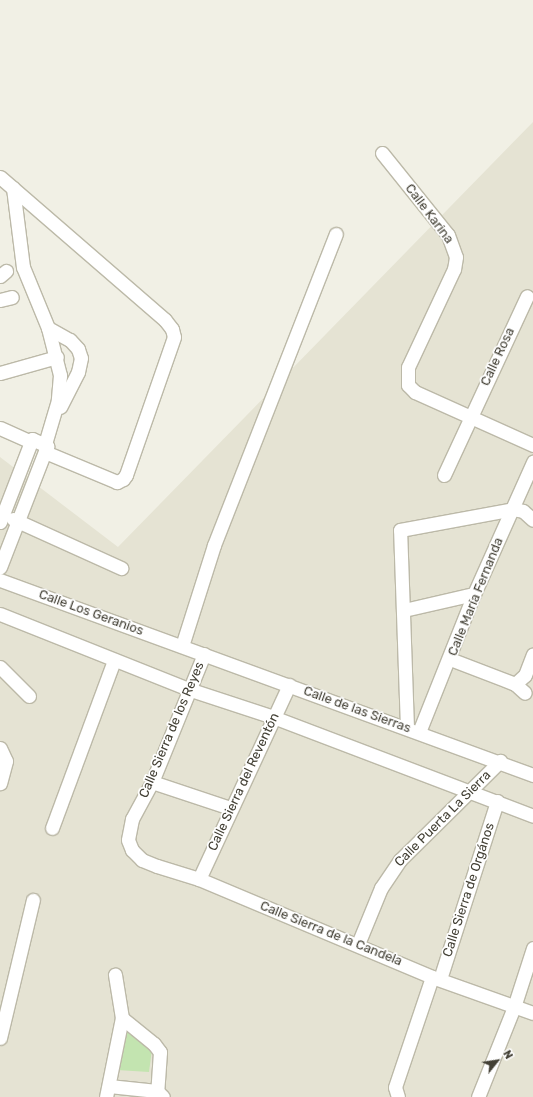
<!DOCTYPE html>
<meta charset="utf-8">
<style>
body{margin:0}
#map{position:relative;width:533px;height:1097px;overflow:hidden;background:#f1f0e5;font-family:Rubik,sans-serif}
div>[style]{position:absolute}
.residential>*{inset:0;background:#e5e3d3}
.green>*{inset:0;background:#c3e4b0}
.roads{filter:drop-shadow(1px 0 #bcb9a8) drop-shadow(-1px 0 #bcb9a8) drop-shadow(0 1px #bcb9a8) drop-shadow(0 -1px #bcb9a8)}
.minor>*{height:13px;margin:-6.5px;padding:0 6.5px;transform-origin:6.5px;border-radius:6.5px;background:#fff}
span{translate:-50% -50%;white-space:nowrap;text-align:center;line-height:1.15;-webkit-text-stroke:3.5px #fff;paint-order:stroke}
.street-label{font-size:13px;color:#434035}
.north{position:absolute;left:477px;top:1041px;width:40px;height:40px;-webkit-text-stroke:3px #fff;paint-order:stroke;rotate:60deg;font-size:11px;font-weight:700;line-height:16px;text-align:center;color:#434035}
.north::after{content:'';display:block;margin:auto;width:14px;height:18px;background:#434035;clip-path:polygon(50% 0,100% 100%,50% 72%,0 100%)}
</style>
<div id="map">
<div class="residential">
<div style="clip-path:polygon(533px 122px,533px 1097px,0 1097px,0 457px,118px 547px)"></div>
</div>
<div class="green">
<div style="clip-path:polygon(127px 1027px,152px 1049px,149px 1072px,117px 1070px)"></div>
</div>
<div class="roads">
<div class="minor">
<div style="left:382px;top:153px;width:105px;rotate:51.2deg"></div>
<div style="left:448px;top:235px;width:23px;rotate:70deg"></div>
<div style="left:456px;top:257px;width:12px;rotate:99deg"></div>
<div style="left:454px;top:269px;width:108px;rotate:115.1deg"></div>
<div style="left:408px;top:367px;width:18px;rotate:90deg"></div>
<div style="left:408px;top:385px;width:10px;rotate:45deg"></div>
<div style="left:415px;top:392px;width:129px;rotate:24.2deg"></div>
<div style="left:0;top:177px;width:218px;rotate:40.9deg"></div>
<div style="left:165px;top:320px;width:11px;rotate:52deg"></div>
<div style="left:172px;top:329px;width:8px;rotate:76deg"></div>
<div style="left:174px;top:337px;width:146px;rotate:109.2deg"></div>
<div style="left:126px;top:475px;width:5px;rotate:127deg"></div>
<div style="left:123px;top:479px;width:7px;rotate:153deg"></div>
<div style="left:117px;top:482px;width:78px;rotate:-157.4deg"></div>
<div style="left:13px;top:188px;width:80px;rotate:82.8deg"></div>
<div style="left:23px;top:267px;width:66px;rotate:67.7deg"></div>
<div style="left:48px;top:328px;width:49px;rotate:75.7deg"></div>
<div style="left:60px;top:375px;width:25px;rotate:95deg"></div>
<div style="left:58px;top:400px;width:46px;rotate:106.5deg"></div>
<div style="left:0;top:276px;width:8px;rotate:-40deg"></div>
<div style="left:0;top:300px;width:12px;rotate:-14deg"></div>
<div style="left:48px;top:328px;width:25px;rotate:29deg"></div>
<div style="left:70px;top:340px;width:12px;rotate:48deg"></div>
<div style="left:78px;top:349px;width:9px;rotate:72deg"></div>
<div style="left:81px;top:358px;width:14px;rotate:102deg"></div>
<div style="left:78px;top:372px;width:39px;rotate:117deg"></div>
<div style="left:0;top:373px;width:59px;rotate:-15.7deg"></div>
<div style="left:0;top:428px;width:34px;rotate:24deg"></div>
<div style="left:444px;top:475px;width:197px;rotate:-65.1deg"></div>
<div style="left:13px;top:519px;width:119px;rotate:24.4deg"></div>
<div style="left:0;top:522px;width:89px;rotate:-68.9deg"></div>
<div style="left:32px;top:439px;width:17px;rotate:25deg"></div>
<div style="left:47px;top:446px;width:130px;rotate:111.2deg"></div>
<div style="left:0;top:580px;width:568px;rotate:20.1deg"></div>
<div style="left:404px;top:610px;width:72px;rotate:-12.9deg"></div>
<div style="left:0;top:614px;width:202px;rotate:21.7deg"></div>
<div style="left:188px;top:689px;width:89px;rotate:18.2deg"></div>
<div style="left:273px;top:717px;width:278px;rotate:20.8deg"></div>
<div style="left:182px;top:646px;width:106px;rotate:-72.4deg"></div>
<div style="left:214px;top:545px;width:334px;rotate:-68.6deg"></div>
<div style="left:204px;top:654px;width:138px;rotate:112.1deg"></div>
<div style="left:152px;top:782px;width:42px;rotate:118.4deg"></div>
<div style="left:132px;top:819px;width:21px;rotate:101deg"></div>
<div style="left:128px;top:840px;width:11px;rotate:68deg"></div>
<div style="left:132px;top:850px;width:14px;rotate:45deg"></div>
<div style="left:142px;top:860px;width:16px;rotate:22deg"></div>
<div style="left:157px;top:866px;width:44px;rotate:17.2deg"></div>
<div style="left:199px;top:879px;width:253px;rotate:22.8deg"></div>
<div style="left:432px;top:977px;width:107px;rotate:19.6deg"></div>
<div style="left:450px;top:659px;width:70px;rotate:21deg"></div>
<div style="left:515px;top:684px;width:13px;rotate:-42deg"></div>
<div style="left:525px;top:675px;width:22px;rotate:-69deg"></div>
<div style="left:0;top:667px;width:41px;rotate:45deg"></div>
<div style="left:515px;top:684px;width:13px;rotate:42deg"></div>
<div style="left:407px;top:728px;width:198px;rotate:-92deg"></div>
<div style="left:400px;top:530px;width:115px;rotate:-10.5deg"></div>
<div style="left:513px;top:509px;width:10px;rotate:11deg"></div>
<div style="left:523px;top:511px;width:13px;rotate:42deg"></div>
<div style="left:419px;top:732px;width:149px;rotate:-68.3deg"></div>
<div style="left:474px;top:594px;width:145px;rotate:-65.9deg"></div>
<div style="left:0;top:748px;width:14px;rotate:65deg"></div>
<div style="left:6px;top:761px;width:23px;rotate:105deg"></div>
<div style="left:152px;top:782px;width:82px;rotate:18.4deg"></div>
<div style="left:52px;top:828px;width:179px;rotate:-69.7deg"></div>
<div style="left:199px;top:879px;width:214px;rotate:-65.1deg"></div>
<div style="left:358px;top:944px;width:61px;rotate:-67.7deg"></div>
<div style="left:381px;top:888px;width:34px;rotate:-56deg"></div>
<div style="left:400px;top:860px;width:141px;rotate:-44.7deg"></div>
<div style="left:440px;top:979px;width:187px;rotate:-72.2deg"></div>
<div style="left:122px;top:1018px;width:41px;rotate:39.1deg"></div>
<div style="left:154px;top:1044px;width:10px;rotate:53deg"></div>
<div style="left:160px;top:1052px;width:39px;rotate:94deg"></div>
<div style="left:0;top:1038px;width:142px;rotate:-76.6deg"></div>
<div style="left:109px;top:1086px;width:48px;rotate:5.9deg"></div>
<div style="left:157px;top:1091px;width:8px;rotate:45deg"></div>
<div style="left:106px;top:1097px;width:81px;rotate:-78.6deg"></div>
<div style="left:122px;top:1018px;width:44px;rotate:-99.2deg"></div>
<div style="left:398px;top:1097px;width:10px;rotate:-107deg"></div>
<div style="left:395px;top:1087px;width:116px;rotate:-71.4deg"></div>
<div style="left:478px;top:1097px;width:97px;rotate:-68.2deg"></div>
<div style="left:514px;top:1007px;width:62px;rotate:-72.1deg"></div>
</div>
</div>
<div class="street-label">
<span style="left:429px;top:214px;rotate:53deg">Calle Karina</span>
<span style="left:498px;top:357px;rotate:-65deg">Calle Rosa</span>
<span style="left:476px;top:597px;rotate:-68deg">Calle María Fernanda</span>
<span style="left:91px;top:613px;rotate:20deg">Calle Los Geranios</span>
<span style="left:357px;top:710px;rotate:20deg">Calle de las Sierras</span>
<span style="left:172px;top:730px;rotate:-67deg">Calle Sierra de los Reyes</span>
<span style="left:244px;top:782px;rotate:-65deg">Calle Sierra del Reventón</span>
<span style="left:443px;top:819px;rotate:-45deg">Calle Puerta La Sierra</span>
<span style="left:469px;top:890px;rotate:-72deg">Calle Sierra de Orgános</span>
<span style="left:331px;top:934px;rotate:22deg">Calle Sierra de la Candela</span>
</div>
<div class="north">N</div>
</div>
